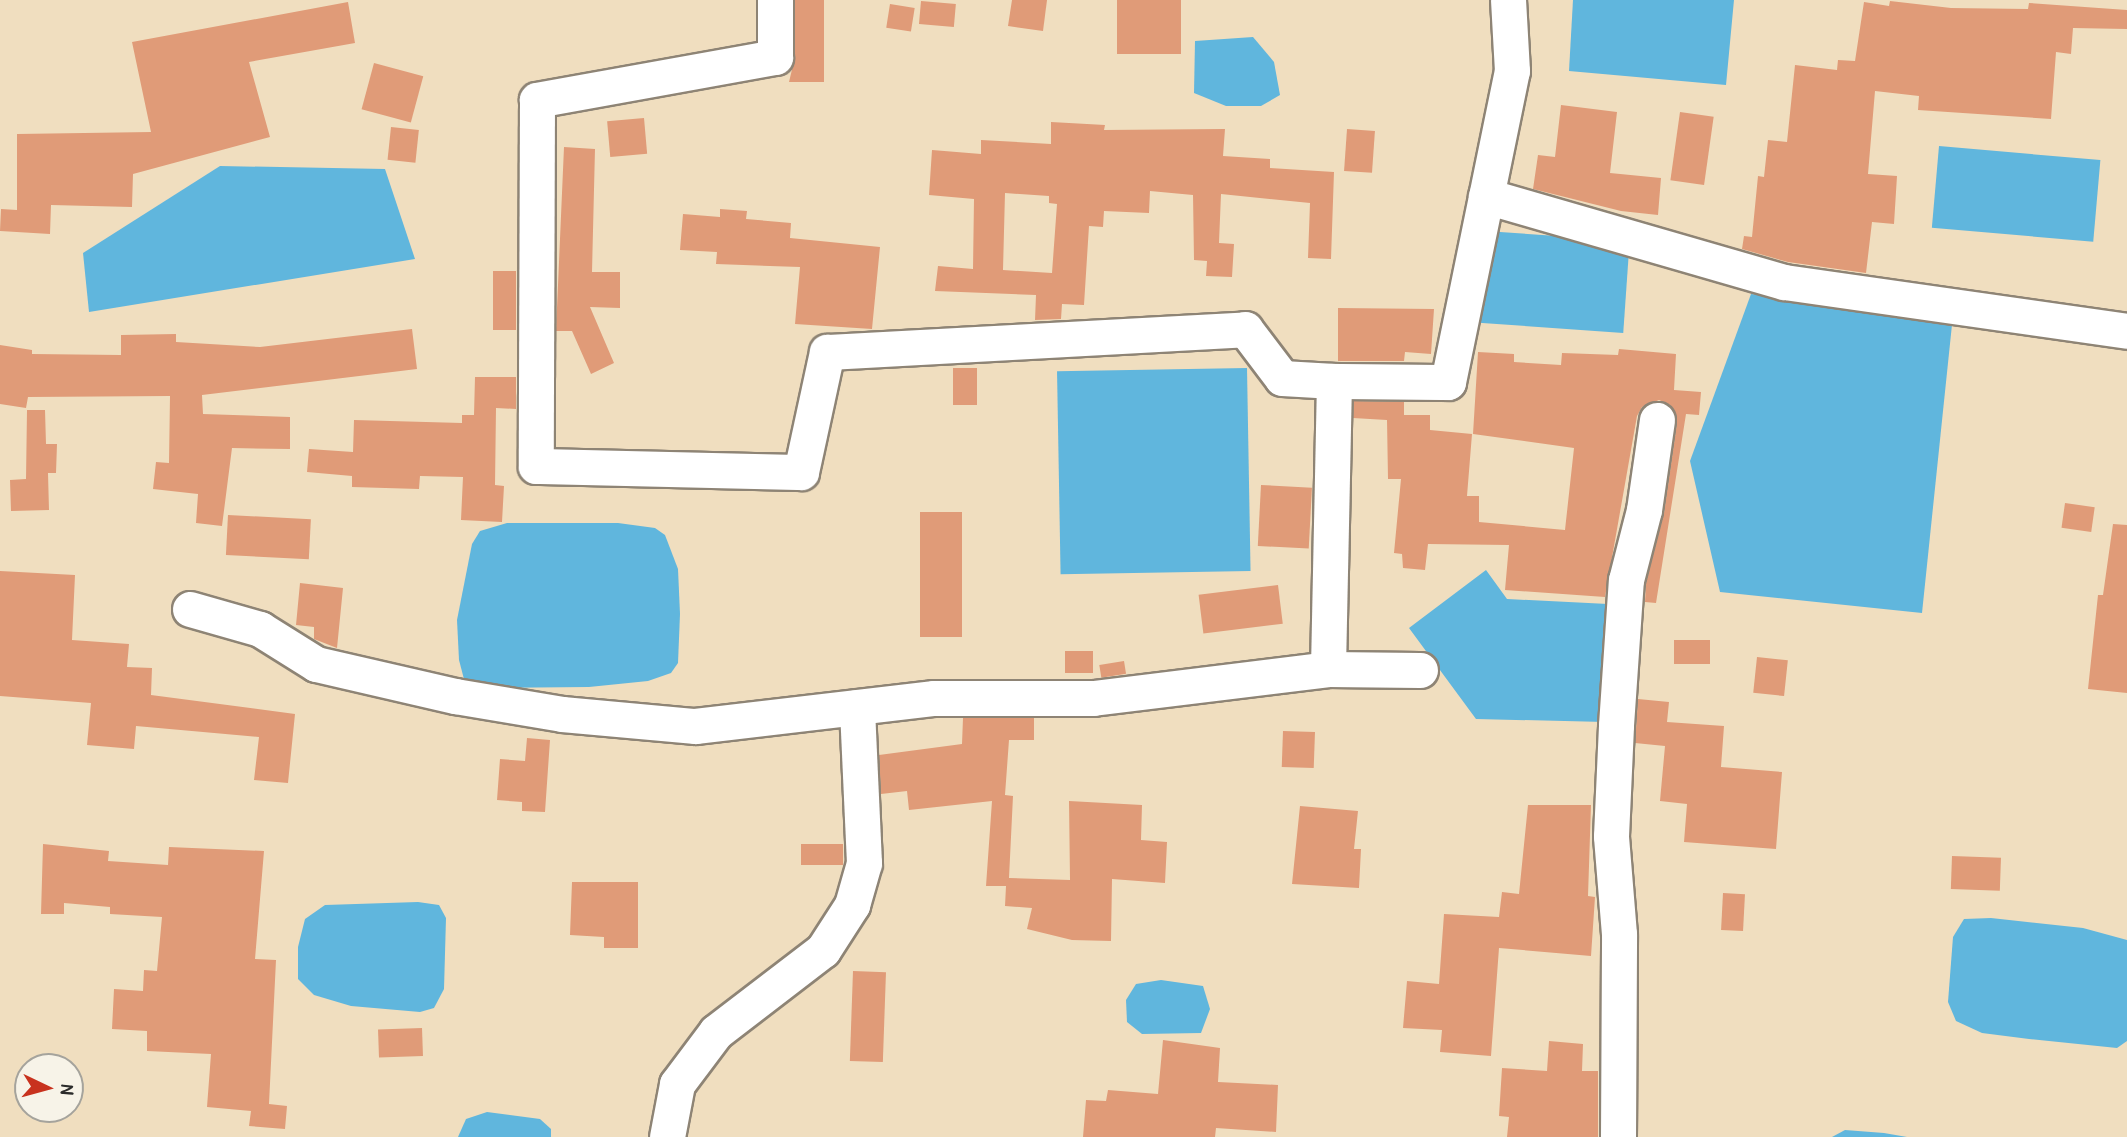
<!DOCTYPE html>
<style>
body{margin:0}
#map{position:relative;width:2127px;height:1137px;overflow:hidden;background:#f0debf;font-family:"Patrick Hand",sans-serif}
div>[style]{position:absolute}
.water>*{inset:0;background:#60b6dd;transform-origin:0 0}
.building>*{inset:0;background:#e09b78;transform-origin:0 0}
.roads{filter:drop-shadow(2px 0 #8e8475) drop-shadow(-2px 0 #8e8475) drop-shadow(0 2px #8e8475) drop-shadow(0 -2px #8e8475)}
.minor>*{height:35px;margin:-17.5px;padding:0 17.5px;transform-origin:17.5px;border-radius:17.5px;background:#fff}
span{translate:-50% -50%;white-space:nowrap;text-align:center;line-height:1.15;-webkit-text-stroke:5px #f7f3e8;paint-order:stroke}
.north{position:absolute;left:14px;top:1053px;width:70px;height:70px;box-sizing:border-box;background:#f7f3e8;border:2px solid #a5a39c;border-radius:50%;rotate:95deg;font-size:19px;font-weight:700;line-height:28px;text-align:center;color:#2b2b2b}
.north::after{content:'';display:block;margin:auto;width:24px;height:32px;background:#c8321e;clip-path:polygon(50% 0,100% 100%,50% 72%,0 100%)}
</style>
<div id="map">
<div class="water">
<div style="clip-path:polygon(1573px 0,1734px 0,1726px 85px,1569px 71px)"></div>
<div style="clip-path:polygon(1253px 37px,1274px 62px,1280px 95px,1261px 106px,1226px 106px,1194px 93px,1195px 41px)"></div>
<div style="left:1939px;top:146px;width:162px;height:82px;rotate:5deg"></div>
<div style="clip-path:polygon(220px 166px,385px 169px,415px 259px,89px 312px,83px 253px)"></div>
<div style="left:1485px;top:231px;width:145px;height:92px;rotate:4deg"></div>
<div style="clip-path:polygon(1751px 294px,1953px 315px,1922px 613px,1720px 592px,1690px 461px)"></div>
<div style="left:1247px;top:368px;width:203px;height:190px;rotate:89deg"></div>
<div style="clip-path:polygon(507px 523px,618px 523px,655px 528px,665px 535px,678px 569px,680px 614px,678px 663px,671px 673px,648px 681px,589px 687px,496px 688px,465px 683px,459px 660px,457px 620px,472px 544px,480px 531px)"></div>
<div style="clip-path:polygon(1486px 570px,1507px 599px,1608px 604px,1605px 722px,1476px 719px,1409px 628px)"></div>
<div style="clip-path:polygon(418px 902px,439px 905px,446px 918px,444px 989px,434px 1008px,420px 1012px,351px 1006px,314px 995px,298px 979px,298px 947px,305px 919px,325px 905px)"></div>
<div style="clip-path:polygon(1991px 918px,2083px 928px,2127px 940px,2127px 1041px,2117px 1048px,2029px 1039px,1982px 1033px,1956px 1021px,1948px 1002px,1953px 937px,1964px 919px)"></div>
<div style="clip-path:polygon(1161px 980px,1203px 986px,1210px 1009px,1201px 1033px,1142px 1034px,1127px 1022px,1126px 1000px,1136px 984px)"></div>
<div style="clip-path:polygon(487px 1112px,540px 1119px,551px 1129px,551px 1137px,458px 1137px,466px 1119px)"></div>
<div style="clip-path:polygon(1845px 1130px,1884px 1133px,1907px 1137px,1832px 1137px)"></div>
</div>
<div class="building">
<div style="clip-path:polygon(795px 0,824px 0,824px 82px,789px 82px,795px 57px)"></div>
<div style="clip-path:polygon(1012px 0,1047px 0,1043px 31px,1008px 26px)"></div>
<div style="left:1117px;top:0;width:64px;height:54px"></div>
<div style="left:921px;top:1px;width:35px;height:23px;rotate:5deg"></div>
<div style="clip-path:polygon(1890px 1px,1951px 8px,2028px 9px,2029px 3px,2127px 10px,2127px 29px,2073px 28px,2071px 54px,2056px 52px,2051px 119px,1918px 110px,1919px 96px,1875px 91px,1868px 174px,1897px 176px,1894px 224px,1872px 222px,1866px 273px,1788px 262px,1742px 249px,1744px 236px,1752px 237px,1758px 176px,1764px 177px,1768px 140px,1787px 142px,1795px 65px,1837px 70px,1838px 60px,1855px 61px,1864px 2px,1889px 6px)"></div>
<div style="clip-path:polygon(348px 2px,355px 43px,249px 62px,270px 137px,133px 174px,132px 207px,51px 205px,50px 234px,0 231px,1px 209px,17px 210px,17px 134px,151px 132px,132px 42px)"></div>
<div style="left:890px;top:4px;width:25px;height:24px;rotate:9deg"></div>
<div style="left:374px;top:63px;width:51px;height:48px;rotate:15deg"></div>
<div style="clip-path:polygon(1561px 105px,1617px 112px,1610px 173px,1661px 178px,1658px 215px,1621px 211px,1533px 189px,1538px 155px,1555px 157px)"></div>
<div style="left:1680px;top:112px;width:34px;height:69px;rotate:8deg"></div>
<div style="left:644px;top:118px;width:36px;height:37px;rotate:85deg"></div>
<div style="clip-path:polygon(evenodd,1051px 122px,1105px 125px,1104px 130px,1225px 129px,1223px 156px,1270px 159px,1270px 168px,1334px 172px,1331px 259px,1308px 258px,1310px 203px,1221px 194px,1219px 243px,1234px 244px,1232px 277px,1206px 276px,1207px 261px,1194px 260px,1193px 195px,1150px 191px,1149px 213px,1104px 211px,1103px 227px,1089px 226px,1084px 305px,1062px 304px,1061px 319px,1035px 320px,1036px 295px,935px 291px,938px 266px,973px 269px,974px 199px,929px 195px,932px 150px,981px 154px,981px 140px,1051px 144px,1051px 122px,1005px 193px,1049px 196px,1049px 203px,1057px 204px,1052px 273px,1003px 270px,1005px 193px)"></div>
<div style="left:391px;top:127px;width:28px;height:33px;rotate:6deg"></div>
<div style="left:1347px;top:129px;width:28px;height:42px;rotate:4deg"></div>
<div style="clip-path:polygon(564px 147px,595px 149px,592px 272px,620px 272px,620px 308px,590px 307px,614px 363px,591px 374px,572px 331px,556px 331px)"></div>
<div style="clip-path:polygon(720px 209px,747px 211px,746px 219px,791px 223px,790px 238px,880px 247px,872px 329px,795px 324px,800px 267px,716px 264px,717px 252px,680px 250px,683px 214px,720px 217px)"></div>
<div style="left:493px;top:271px;width:23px;height:59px"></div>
<div style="clip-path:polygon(1338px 308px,1434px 309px,1431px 354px,1405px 352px,1404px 361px,1338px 361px)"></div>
<div style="clip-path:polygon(412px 329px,417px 369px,202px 395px,203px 414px,290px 417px,290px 449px,232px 448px,222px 526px,196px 523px,198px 494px,153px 489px,156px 462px,169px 463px,170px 396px,28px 397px,26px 408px,0 404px,0 345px,32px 350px,32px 354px,121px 355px,121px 335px,176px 334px,176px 342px,260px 347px)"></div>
<div style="clip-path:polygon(1619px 349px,1676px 354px,1674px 390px,1701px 392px,1699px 415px,1686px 414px,1656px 603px,1645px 602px,1646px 583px,1664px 513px,1677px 423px,1670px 405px,1659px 400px,1642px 407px,1637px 416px,1605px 597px,1505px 590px,1509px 545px,1428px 544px,1425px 570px,1403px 568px,1402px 554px,1394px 553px,1401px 479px,1388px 479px,1387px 420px,1353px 418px,1354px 401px,1404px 402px,1404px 415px,1430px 415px,1430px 430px,1472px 434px,1467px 496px,1479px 496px,1479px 522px,1565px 530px,1574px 448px,1473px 434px,1478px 352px,1514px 354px,1514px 362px,1561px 365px,1562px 353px,1618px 355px)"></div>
<div style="left:953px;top:368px;width:24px;height:37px"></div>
<div style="clip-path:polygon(475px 377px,516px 377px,516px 409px,496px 408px,495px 485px,504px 486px,502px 522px,461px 520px,463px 477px,420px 476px,419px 489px,352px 487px,352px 476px,307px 472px,309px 449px,353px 452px,354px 420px,462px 423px,462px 415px,474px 415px)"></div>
<div style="clip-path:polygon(27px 410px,45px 410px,46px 444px,57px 444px,56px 473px,48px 473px,49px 510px,11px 511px,10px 480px,26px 479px)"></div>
<div style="left:1261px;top:485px;width:51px;height:61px;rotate:3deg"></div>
<div style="left:2065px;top:503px;width:30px;height:25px;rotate:8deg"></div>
<div style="left:920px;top:512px;width:42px;height:125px"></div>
<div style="left:228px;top:515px;width:83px;height:40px;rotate:3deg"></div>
<div style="clip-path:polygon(2113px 524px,2127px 525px,2127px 693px,2088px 689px,2098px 595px,2103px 595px)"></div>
<div style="clip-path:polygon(0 571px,75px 575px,72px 640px,129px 644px,127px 667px,152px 668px,151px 695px,295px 714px,288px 783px,254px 780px,259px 737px,136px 726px,134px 749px,87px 745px,91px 703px,0 696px)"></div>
<div style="clip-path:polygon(300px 583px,343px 588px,337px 648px,314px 639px,314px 627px,296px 625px)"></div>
<div style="left:1278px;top:585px;width:39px;height:80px;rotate:83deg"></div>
<div style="left:1674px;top:640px;width:36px;height:24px"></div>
<div style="left:1065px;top:651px;width:28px;height:22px"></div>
<div style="left:1757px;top:657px;width:31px;height:36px;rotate:6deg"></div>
<div style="left:1124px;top:661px;width:13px;height:25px;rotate:81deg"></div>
<div style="clip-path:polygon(1638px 699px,1669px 702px,1667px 722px,1724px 726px,1721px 767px,1782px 772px,1776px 849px,1684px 842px,1687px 804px,1660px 801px,1665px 746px,1635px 743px)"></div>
<div style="clip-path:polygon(963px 718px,1034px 718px,1034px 740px,1009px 740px,1005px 795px,1013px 796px,1009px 878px,1070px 880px,1069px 801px,1142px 805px,1141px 840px,1167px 842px,1165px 883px,1112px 879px,1111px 941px,1072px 940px,1027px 929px,1032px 908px,1005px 906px,1006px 886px,986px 886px,992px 801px,909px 810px,907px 791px,881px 794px,879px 755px,962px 744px)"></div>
<div style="left:1283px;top:731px;width:32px;height:36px;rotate:2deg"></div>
<div style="clip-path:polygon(527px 738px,550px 740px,545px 812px,522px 811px,522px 802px,497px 800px,500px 759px,525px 761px)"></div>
<div style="clip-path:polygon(1528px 805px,1591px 805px,1588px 896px,1595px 897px,1591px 956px,1499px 948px,1491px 1056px,1440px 1052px,1442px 1030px,1403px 1028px,1407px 981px,1439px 984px,1444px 914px,1499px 917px,1502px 892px,1519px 894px)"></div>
<div style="clip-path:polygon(1300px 806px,1358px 811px,1354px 849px,1361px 849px,1359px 888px,1292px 884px)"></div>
<div style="clip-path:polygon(43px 844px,109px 851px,108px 861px,168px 865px,169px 847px,264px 851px,255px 959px,276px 960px,269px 1104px,287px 1106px,285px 1129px,249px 1126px,251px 1111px,207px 1107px,211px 1054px,147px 1051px,147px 1031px,112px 1029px,114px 989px,143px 991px,144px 970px,157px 971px,162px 917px,110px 914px,110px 907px,64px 903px,64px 914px,41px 914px)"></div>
<div style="left:801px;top:844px;width:42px;height:21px"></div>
<div style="left:1952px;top:856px;width:49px;height:33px;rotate:2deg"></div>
<div style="clip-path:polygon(572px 882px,638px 882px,638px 948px,604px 948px,604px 937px,570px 935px)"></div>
<div style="left:1723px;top:893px;width:22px;height:37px;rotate:3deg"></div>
<div style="left:853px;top:971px;width:33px;height:90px;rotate:2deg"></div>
<div style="left:422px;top:1028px;width:28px;height:44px;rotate:88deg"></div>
<div style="clip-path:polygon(1163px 1040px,1220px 1048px,1218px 1082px,1278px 1085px,1276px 1132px,1216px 1128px,1215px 1137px,1083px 1137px,1086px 1100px,1106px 1101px,1108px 1090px,1158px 1094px)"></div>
<div style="clip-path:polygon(1549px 1041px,1583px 1044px,1582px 1071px,1598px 1071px,1598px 1137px,1507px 1137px,1509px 1117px,1499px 1116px,1502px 1068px,1547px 1071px)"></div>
</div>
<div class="roads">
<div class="minor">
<div style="left:775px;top:0;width:57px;rotate:90deg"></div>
<div style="left:775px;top:57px;width:242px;rotate:169.8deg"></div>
<div style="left:537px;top:100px;width:366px;rotate:90.2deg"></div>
<div style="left:536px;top:466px;width:265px;rotate:1.3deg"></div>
<div style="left:801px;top:472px;width:123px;rotate:-77.8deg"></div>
<div style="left:827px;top:352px;width:419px;rotate:-3.1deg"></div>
<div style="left:1245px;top:329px;width:61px;rotate:52.9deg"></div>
<div style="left:1282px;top:378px;width:52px;rotate:3.3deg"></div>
<div style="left:1334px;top:381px;width:288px;rotate:91.2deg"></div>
<div style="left:1486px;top:196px;width:310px;rotate:16.1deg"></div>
<div style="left:1784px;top:282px;width:346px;rotate:8.1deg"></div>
<div style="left:1334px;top:381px;width:114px;rotate:0.5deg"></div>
<div style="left:1448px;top:382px;width:318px;rotate:-78.4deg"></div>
<div style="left:1512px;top:71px;width:71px;rotate:-93.2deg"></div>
<div style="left:190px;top:609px;width:73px;rotate:15.9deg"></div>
<div style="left:260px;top:629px;width:66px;rotate:32deg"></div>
<div style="left:316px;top:664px;width:143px;rotate:13deg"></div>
<div style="left:455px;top:696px;width:109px;rotate:9.5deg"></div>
<div style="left:562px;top:714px;width:134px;rotate:5.2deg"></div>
<div style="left:695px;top:726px;width:241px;rotate:-6.7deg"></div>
<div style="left:934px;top:698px;width:159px"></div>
<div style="left:1093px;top:698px;width:237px;rotate:-7deg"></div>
<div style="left:1328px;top:669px;width:92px;rotate:0.6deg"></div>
<div style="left:667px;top:1137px;width:54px;rotate:-79.3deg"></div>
<div style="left:677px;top:1084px;width:65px;rotate:-53.1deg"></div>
<div style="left:716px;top:1032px;width:135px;rotate:-37.5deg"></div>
<div style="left:823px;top:950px;width:54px;rotate:-57.2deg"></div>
<div style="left:852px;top:905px;width:44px;rotate:-74.1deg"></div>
<div style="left:864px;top:863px;width:156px;rotate:-92.6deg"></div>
<div style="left:1618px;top:1137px;width:203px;rotate:-89.7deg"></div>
<div style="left:1619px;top:934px;width:98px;rotate:-94.7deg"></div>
<div style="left:1611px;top:836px;width:111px;rotate:-87.4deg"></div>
<div style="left:1616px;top:725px;width:145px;rotate:-86.1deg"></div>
<div style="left:1626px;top:580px;width:72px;rotate:-75.6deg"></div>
<div style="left:1644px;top:510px;width:91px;rotate:-81.8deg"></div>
</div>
</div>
<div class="north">N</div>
</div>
